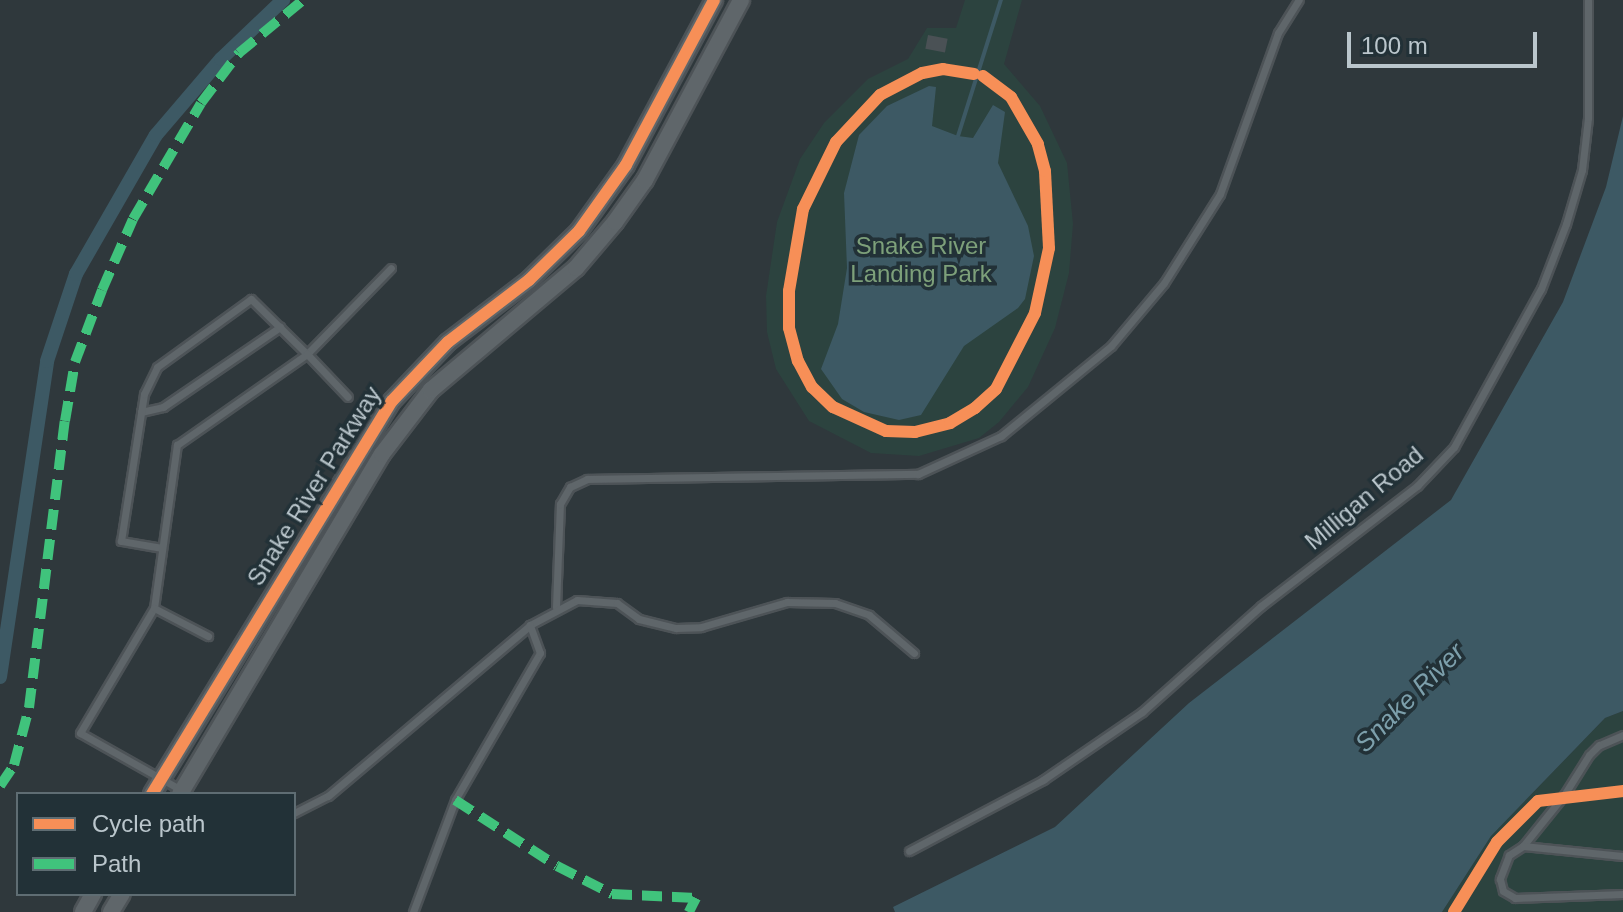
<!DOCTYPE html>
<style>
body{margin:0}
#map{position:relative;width:1623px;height:912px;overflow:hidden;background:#2f383c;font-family:Arial,sans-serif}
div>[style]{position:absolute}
.green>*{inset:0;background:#2c433f}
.water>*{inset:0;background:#3d5964}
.stream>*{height:4px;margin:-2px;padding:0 2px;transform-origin:2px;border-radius:2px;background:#3d5964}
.canal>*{height:14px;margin:-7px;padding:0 7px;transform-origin:7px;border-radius:7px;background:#3d5964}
.building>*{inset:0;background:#4a5155;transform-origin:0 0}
.path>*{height:2px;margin-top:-1px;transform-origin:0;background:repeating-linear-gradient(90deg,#626a6d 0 6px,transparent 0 12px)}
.roads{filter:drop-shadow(2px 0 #4d5357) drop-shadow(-2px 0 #4d5357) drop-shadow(0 2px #4d5357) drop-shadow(0 -2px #4d5357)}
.service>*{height:7px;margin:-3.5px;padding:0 3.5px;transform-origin:3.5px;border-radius:3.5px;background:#5f666a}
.tertiary>*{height:16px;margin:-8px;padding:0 8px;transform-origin:8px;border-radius:8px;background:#5f666a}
.quiet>*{height:10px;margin-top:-5px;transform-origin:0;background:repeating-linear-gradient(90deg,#40c37c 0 20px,transparent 0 30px)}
.cycleway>*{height:12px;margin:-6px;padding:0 6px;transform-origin:6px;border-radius:6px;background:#f78f57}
span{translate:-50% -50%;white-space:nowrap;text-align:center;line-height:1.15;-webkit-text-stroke:7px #223137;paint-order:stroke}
.park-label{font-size:24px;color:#7da07a}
.street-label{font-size:24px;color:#bac6cc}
.water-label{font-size:26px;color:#7da0ac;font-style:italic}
.legend{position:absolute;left:16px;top:792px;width:280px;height:104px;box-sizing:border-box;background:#223137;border:2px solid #5f6d73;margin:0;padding:10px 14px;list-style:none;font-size:24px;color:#bac6cc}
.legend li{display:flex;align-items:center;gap:16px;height:40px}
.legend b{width:40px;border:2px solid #5f6d73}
.scale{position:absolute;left:1347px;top:32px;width:190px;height:36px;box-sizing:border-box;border:4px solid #bac6cc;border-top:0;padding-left:10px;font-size:24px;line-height:28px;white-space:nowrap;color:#bac6cc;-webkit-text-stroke:6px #223137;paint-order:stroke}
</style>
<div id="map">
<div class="green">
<div style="clip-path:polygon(965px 0,1022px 0,1004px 64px,1040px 106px,1067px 163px,1073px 224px,1069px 273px,1055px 328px,1028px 387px,999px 422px,979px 438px,919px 456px,871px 453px,809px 421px,776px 369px,767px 332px,766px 296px,777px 222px,800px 159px,824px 123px,868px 79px,908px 59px,927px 28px,956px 28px)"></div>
<div style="clip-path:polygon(1623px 711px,1623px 912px,1442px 912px,1491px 836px,1605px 718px)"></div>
</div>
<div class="water">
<div style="clip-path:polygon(929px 86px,936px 87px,932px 126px,958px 136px,973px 138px,993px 105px,1005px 112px,998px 163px,1028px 226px,1034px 256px,1025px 299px,1018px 308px,964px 346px,921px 415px,899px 420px,864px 412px,842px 399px,821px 369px,838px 324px,847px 268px,844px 193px,859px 135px,887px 106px)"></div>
<div style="clip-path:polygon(1623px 116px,1623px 711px,1605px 718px,1491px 836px,1442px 912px,895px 912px,893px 907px,1055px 827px,1189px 703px,1451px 500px,1563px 302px,1606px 187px)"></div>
</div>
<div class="stream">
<div style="left:958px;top:136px;width:143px;rotate:-72.5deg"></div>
</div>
<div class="canal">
<div style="left:0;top:677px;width:319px;rotate:-81.5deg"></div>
<div style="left:47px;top:361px;width:92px;rotate:-71.6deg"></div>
<div style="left:76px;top:274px;width:160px;rotate:-60.1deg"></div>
<div style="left:156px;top:135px;width:100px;rotate:-49.5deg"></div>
<div style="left:221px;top:59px;width:86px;rotate:-43.6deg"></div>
</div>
<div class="building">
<div style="left:928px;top:35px;width:20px;height:14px;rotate:11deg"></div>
</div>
<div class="path">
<div style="left:974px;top:74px;width:9px;rotate:13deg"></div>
</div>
<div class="roads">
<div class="service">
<div style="left:141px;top:412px;width:23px;rotate:-13deg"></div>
<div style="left:163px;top:407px;width:142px;rotate:-34.4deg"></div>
<div style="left:162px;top:548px;width:42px;rotate:-170.3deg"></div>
<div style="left:121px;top:541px;width:149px;rotate:-81.1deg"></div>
<div style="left:144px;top:394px;width:30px;rotate:-64deg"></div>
<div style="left:157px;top:367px;width:116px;rotate:-35.9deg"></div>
<div style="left:251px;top:299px;width:78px;rotate:44.5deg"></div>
<div style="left:307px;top:354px;width:120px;rotate:-45.7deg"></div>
<div style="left:556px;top:607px;width:103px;rotate:-87.8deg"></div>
<div style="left:560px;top:504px;width:20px;rotate:-60deg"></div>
<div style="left:570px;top:487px;width:19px;rotate:-25deg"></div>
<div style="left:587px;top:479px;width:331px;rotate:-0.9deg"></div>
<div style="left:918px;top:474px;width:91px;rotate:-24.6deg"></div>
<div style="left:1001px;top:436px;width:142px;rotate:-39.3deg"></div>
<div style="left:1111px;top:346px;width:82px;rotate:-49.9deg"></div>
<div style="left:1164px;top:283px;width:105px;rotate:-57.8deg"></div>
<div style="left:1220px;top:194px;width:171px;rotate:-70.2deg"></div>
<div style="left:1278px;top:33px;width:39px;rotate:-58deg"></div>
<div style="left:154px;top:608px;width:165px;rotate:-82deg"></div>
<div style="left:177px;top:445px;width:159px;rotate:-35deg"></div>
<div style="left:307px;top:354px;width:59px;rotate:46.4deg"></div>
<div style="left:1623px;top:735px;width:26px;rotate:157deg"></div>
<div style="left:1599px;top:745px;width:14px;rotate:135deg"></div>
<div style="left:1589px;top:755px;width:47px;rotate:122deg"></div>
<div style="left:1564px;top:795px;width:65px;rotate:128.8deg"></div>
<div style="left:1523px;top:846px;width:17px;rotate:147deg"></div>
<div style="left:1509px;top:855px;width:26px;rotate:111deg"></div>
<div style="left:1500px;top:879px;width:12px;rotate:76deg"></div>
<div style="left:1503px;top:891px;width:14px;rotate:30deg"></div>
<div style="left:1515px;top:898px;width:108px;rotate:-2.1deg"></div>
<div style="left:183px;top:791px;width:118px;rotate:-150.6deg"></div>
<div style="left:80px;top:733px;width:145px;rotate:-59.4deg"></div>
<div style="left:154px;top:608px;width:61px;rotate:27.4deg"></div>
<div style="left:294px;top:813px;width:38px;rotate:-27deg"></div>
<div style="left:328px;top:796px;width:265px;rotate:-40.2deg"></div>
<div style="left:530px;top:625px;width:53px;rotate:-28deg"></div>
<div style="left:577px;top:600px;width:40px;rotate:4.3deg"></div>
<div style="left:617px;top:603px;width:27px;rotate:36deg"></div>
<div style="left:639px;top:619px;width:38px;rotate:14deg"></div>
<div style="left:676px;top:628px;width:25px;rotate:-2deg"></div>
<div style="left:701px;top:627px;width:90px;rotate:-16.2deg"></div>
<div style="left:787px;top:602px;width:48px;rotate:1.2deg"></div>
<div style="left:835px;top:603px;width:36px;rotate:19deg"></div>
<div style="left:869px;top:615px;width:59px;rotate:40.2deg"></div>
<div style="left:1523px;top:846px;width:100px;rotate:5.7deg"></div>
<div style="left:909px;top:851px;width:152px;rotate:-27.9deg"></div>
<div style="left:1043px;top:780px;width:120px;rotate:-34.5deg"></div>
<div style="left:1142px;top:712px;width:159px;rotate:-41.7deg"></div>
<div style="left:1261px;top:606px;width:197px;rotate:-37.6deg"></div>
<div style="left:1417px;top:486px;width:54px;rotate:-46.5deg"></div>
<div style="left:1454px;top:447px;width:180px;rotate:-61.2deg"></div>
<div style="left:1541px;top:289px;width:70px;rotate:-69deg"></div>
<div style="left:1566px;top:224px;width:56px;rotate:-73.5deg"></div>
<div style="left:1582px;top:170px;width:52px;rotate:-83.4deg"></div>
<div style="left:1588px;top:118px;width:118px;rotate:-90deg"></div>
<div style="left:413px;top:912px;width:120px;rotate:-69.4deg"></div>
<div style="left:455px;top:800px;width:170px;rotate:-60deg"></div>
<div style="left:540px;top:653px;width:30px;rotate:-110deg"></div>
</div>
<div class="tertiary">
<div style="left:152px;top:794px;width:460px;rotate:-58.6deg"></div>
<div style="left:392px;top:401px;width:81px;rotate:-46.5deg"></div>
<div style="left:448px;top:342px;width:102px;rotate:-37.4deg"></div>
<div style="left:529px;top:280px;width:70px;rotate:-44.4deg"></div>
<div style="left:579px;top:231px;width:81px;rotate:-54.5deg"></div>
<div style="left:626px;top:165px;width:187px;rotate:-61.9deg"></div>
<div style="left:180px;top:794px;width:395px;rotate:-59.3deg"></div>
<div style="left:382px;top:454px;width:81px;rotate:-52.6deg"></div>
<div style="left:431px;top:390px;width:189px;rotate:-40.1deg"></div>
<div style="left:576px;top:268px;width:60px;rotate:-49.7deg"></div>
<div style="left:615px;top:222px;width:52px;rotate:-54.5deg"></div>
<div style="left:645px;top:180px;width:204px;rotate:-61.9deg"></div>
<div style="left:83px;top:912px;width:21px;rotate:-61deg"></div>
<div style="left:111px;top:912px;width:21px;rotate:-59deg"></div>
</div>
</div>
<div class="quiet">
<div style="left:0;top:786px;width:25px;rotate:-56deg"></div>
<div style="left:14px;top:765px;width:59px;rotate:-75.3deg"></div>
<div style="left:29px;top:708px;width:289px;rotate:-82.9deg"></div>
<div style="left:65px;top:421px;width:60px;rotate:-80.4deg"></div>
<div style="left:75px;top:362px;width:77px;rotate:-69.4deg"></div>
<div style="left:102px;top:290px;width:77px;rotate:-66.4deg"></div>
<div style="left:133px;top:219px;width:134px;rotate:-59.6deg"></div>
<div style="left:201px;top:103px;width:63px;rotate:-52.8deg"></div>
<div style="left:239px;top:53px;width:83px;rotate:-39.6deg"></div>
<div style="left:455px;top:800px;width:121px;rotate:32.9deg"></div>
<div style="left:557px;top:866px;width:62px;rotate:27deg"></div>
<div style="left:612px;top:894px;width:84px;rotate:2.7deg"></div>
<div style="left:696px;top:898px;width:16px;rotate:117deg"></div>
</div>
<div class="cycleway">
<div style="left:974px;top:74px;width:31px;rotate:-171deg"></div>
<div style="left:943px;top:69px;width:21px;rotate:169deg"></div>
<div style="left:922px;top:73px;width:47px;rotate:152.4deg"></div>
<div style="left:880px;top:95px;width:64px;rotate:133.1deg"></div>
<div style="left:836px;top:142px;width:75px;rotate:116.2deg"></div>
<div style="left:803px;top:209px;width:83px;rotate:99.7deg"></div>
<div style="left:789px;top:291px;width:37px;rotate:90deg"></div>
<div style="left:789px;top:328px;width:34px;rotate:75deg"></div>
<div style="left:798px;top:361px;width:30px;rotate:62deg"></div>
<div style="left:812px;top:387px;width:29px;rotate:44deg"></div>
<div style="left:833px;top:407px;width:58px;rotate:24.4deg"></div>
<div style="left:886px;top:431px;width:29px;rotate:2deg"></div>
<div style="left:915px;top:432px;width:36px;rotate:-14deg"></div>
<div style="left:950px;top:423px;width:29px;rotate:-31deg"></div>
<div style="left:975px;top:408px;width:28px;rotate:-42deg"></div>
<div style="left:996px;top:389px;width:85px;rotate:-62.8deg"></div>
<div style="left:1035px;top:313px;width:66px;rotate:-77.8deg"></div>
<div style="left:1049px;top:248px;width:77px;rotate:-93deg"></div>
<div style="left:1045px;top:171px;width:28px;rotate:-105deg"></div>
<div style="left:1038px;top:144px;width:54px;rotate:-119.9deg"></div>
<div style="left:1011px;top:97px;width:35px;rotate:-143deg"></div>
<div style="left:152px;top:794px;width:460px;rotate:-58.6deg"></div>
<div style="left:392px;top:401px;width:81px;rotate:-46.5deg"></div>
<div style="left:448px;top:342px;width:102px;rotate:-37.4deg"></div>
<div style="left:529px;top:280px;width:70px;rotate:-44.4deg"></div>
<div style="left:579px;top:231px;width:81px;rotate:-54.5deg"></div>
<div style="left:626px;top:165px;width:187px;rotate:-61.9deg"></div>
<div style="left:1454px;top:912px;width:82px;rotate:-58.4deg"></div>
<div style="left:1497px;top:842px;width:58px;rotate:-45deg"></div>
<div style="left:1538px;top:801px;width:86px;rotate:-6.7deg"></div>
</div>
<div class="park-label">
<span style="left:921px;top:260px">Snake River<br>Landing Park</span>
</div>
<div class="street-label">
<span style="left:314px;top:486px;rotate:-58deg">Snake River Parkway</span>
<span style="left:1364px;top:498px;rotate:-40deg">Milligan Road</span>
</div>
<div class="water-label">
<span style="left:1410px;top:698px;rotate:-45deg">Snake River</span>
</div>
<ul class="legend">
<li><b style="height:10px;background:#f78f57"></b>Cycle path</li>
<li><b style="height:10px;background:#40c37c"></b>Path</li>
</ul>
<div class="scale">100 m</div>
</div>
